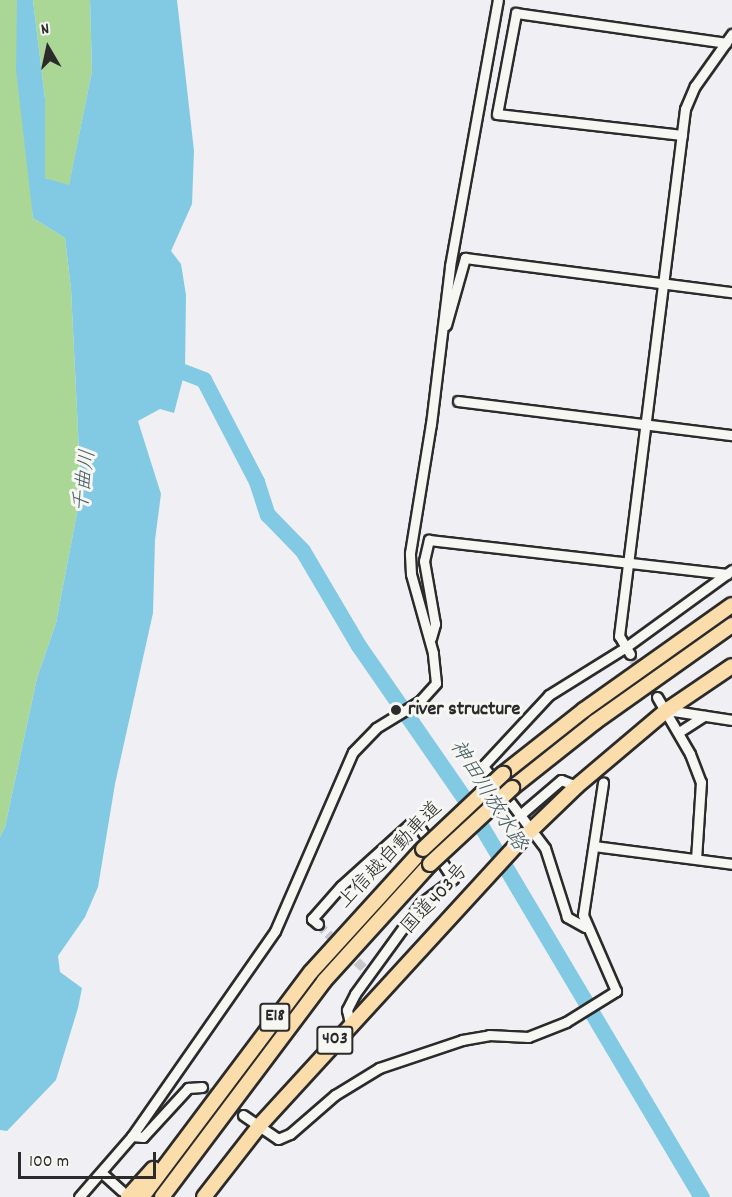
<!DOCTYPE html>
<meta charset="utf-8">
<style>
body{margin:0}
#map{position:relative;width:732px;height:1197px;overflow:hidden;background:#efeff4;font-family:Dekko,"Klee One",sans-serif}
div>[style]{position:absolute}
.green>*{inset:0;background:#aad796}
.water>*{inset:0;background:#82cae3}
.river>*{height:16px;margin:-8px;padding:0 8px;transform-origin:8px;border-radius:8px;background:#82cae3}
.minor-tunnel>*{height:9px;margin-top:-4.5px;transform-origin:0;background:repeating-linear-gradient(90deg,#c8c8cc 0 9px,transparent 0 13.5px)}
.roads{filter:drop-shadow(2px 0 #2b2b2b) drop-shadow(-2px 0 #2b2b2b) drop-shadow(0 2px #2b2b2b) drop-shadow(0 -2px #2b2b2b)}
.minor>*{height:9px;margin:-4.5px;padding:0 4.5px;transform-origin:4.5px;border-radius:4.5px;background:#f6f6f2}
.highway>*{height:14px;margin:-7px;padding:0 7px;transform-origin:7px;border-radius:7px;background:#faddab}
.bridges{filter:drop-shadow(2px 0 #2b2b2b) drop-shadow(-2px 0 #2b2b2b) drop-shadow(0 2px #2b2b2b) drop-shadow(0 -2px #2b2b2b)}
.highway-bridge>*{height:14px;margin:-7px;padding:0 7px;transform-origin:7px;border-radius:7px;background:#faddab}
.dots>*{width:16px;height:16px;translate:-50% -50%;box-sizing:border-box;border:3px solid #f6f6f2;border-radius:50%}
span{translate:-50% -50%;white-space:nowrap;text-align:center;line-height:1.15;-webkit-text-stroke:6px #f6f6f2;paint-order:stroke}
.shield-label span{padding:2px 4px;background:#f6f6f2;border:2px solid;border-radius:4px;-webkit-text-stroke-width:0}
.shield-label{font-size:18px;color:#2b2b2b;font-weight:700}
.poi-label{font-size:20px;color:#2b2b2b;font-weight:700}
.left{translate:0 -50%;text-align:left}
.street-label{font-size:20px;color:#2b2b2b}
.water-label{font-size:21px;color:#455b62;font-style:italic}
.north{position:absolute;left:18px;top:18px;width:60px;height:60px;-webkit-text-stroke:4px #f6f6f2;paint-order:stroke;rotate:351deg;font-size:16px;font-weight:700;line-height:24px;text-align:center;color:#2b2b2b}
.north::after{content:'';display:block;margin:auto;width:21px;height:27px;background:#2b2b2b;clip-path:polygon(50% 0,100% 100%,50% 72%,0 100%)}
.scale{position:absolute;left:18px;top:1152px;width:138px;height:27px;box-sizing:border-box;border:3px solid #2b2b2b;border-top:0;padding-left:8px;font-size:18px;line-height:21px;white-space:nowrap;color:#2b2b2b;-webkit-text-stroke:4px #f6f6f2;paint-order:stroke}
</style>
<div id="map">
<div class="green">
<div style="clip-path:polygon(0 0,17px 0,33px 218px,65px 238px,71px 289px,81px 492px,56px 623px,37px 678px,5px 827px,0 837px)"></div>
<div style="clip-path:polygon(33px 0,90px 0,92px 71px,69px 186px,45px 178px,45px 99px)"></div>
</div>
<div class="water">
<div style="clip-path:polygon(17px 0,33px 0,45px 99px,45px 178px,69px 185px,92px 71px,90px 0,177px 0,194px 151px,192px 204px,171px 251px,181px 264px,186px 295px,185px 371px,174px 413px,160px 409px,138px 421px,161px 494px,155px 540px,153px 613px,115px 784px,98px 887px,85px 917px,58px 956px,60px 972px,82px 988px,78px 1008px,56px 1080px,7px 1131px,0 1130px,0 837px,5px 827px,37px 678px,56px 623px,81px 492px,71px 289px,65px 238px,33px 218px,16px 70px)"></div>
</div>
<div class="river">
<div style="left:165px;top:365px;width:42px;rotate:21deg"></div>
<div style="left:204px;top:380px;width:115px;rotate:62.5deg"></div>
<div style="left:257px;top:482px;width:35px;rotate:72deg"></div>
<div style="left:268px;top:515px;width:50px;rotate:45.8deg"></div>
<div style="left:303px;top:551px;width:110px;rotate:59.5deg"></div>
<div style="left:359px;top:646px;width:190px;rotate:55.3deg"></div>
<div style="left:467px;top:802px;width:460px;rotate:59.3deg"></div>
</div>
<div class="minor-tunnel">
<div style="left:630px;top:654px;width:51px;rotate:57.9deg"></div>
<div style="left:318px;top:924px;width:64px;rotate:43.7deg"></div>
<div style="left:202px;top:1087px;width:50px;rotate:34.3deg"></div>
</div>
<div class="roads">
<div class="minor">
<div style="left:682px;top:135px;width:186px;rotate:-173.5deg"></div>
<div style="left:497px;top:114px;width:103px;rotate:-79.3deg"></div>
<div style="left:516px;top:13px;width:212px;rotate:8.1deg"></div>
<div style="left:446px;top:325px;width:70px;rotate:-74.2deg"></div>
<div style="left:465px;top:258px;width:269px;rotate:7.3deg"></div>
<div style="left:458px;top:401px;width:276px;rotate:7.1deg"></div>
<div style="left:431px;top:638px;width:15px;rotate:-74deg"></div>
<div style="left:435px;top:624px;width:64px;rotate:-99.9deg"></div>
<div style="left:424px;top:561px;width:22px;rotate:-77deg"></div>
<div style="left:429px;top:540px;width:300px;rotate:6.5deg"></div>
<div style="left:630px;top:654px;width:21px;rotate:-121deg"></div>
<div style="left:619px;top:636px;width:531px;rotate:-82.86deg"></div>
<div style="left:685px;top:109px;width:25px;rotate:-67deg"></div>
<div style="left:695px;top:86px;width:64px;rotate:-54.6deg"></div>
<div style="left:657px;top:697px;width:66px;rotate:59.9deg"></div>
<div style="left:690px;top:754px;width:30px;rotate:69deg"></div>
<div style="left:701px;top:782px;width:77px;rotate:93.7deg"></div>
<div style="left:667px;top:710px;width:66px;rotate:8.7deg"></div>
<div style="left:679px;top:732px;width:30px;rotate:-33deg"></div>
<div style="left:520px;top:815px;width:54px;rotate:-40.5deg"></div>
<div style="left:561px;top:780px;width:17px;rotate:21deg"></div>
<div style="left:594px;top:846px;width:139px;rotate:7.4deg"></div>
<div style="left:318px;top:924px;width:8px;rotate:-140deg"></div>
<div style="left:312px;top:919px;width:44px;rotate:-48.7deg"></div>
<div style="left:341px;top:886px;width:94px;rotate:-42deg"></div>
<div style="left:411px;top:823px;width:7px;rotate:16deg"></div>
<div style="left:418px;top:825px;width:64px;rotate:57.1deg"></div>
<div style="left:453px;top:879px;width:40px;rotate:143deg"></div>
<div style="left:421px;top:903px;width:112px;rotate:126deg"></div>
<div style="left:355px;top:994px;width:18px;rotate:117deg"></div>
<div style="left:347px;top:1010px;width:13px;rotate:77deg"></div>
<div style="left:585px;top:927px;width:21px;rotate:-151deg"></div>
<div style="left:567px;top:917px;width:72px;rotate:-107.7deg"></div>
<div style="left:545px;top:848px;width:103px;rotate:-127.1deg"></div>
<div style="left:483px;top:766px;width:97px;rotate:-47.1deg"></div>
<div style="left:549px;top:695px;width:91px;rotate:-31.9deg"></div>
<div style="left:626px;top:647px;width:131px;rotate:-36deg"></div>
<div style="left:243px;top:1115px;width:42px;rotate:34.4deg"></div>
<div style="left:278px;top:1139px;width:13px;rotate:-23deg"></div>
<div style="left:290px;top:1134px;width:60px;rotate:-40.9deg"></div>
<div style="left:335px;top:1095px;width:52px;rotate:-31.5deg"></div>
<div style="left:379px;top:1068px;width:88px;rotate:-18.6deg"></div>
<div style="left:462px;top:1040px;width:27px;rotate:-10deg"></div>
<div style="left:489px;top:1035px;width:39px;rotate:3deg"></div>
<div style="left:528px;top:1037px;width:41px;rotate:-21.5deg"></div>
<div style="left:566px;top:1022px;width:59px;rotate:-31.8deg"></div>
<div style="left:616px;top:991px;width:83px;rotate:-113.5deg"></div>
<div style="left:583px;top:915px;width:134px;rotate:-81.4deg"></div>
<div style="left:132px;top:1136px;width:11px;rotate:5deg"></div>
<div style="left:143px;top:1137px;width:67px;rotate:-47.4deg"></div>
<div style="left:188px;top:1088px;width:14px;rotate:-4deg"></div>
<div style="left:103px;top:1174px;width:25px;rotate:42deg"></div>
<div style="left:79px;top:1197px;width:81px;rotate:-49deg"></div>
<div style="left:132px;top:1136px;width:250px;rotate:-55.1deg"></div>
<div style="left:275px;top:931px;width:195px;rotate:-66.5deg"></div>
<div style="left:353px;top:752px;width:33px;rotate:-46deg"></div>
<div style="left:376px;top:728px;width:52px;rotate:-31.5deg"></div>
<div style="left:420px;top:701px;width:24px;rotate:-48deg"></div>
<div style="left:436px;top:683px;width:30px;rotate:-96deg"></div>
<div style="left:433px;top:653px;width:82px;rotate:-105.6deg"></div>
<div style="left:411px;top:574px;width:21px;rotate:-93deg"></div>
<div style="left:410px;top:553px;width:131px;rotate:-80.8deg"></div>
<div style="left:431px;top:424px;width:159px;rotate:-83.1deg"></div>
<div style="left:450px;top:266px;width:270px;rotate:-79.8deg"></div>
</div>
<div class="highway">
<div style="left:503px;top:774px;width:103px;rotate:-38.3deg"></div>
<div style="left:584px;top:710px;width:181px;rotate:-35.4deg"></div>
<div style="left:512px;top:788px;width:106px;rotate:-38.5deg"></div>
<div style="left:595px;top:722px;width:168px;rotate:-35.3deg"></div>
<div style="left:128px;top:1197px;width:38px;rotate:-48deg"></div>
<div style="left:142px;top:1197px;width:281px;rotate:-53.1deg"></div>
<div style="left:311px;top:972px;width:166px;rotate:-47.7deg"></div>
<div style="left:162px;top:1197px;width:270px;rotate:-53.1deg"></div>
<div style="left:324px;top:981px;width:158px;rotate:-47.8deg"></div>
<div style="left:204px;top:1197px;width:91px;rotate:-52.1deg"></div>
<div style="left:260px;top:1125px;width:388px;rotate:-47.5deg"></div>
<div style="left:522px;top:839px;width:76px;rotate:-43.9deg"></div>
<div style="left:577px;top:786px;width:118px;rotate:-40.2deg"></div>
<div style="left:667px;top:710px;width:78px;rotate:-34.1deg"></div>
</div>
</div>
<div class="bridges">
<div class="highway-bridge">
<div style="left:423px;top:849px;width:110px;rotate:-43.2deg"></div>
<div style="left:430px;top:864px;width:112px;rotate:-42.8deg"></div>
</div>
</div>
<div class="dots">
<div style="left:396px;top:710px;background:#2b2b2b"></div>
</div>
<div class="shield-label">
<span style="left:275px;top:1017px">E18</span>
<span style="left:335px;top:1040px">403</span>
</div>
<div class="poi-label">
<span class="left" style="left:408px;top:710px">river structure</span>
</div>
<div class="street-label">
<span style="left:391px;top:856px;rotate:-46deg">上信越自動車道</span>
<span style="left:436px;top:900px;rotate:-47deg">国道403号</span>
</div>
<div class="water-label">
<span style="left:86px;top:481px;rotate:-83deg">千曲川</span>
<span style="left:487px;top:796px;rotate:58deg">神田川放水路</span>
</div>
<div class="north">N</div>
<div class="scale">100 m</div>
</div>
